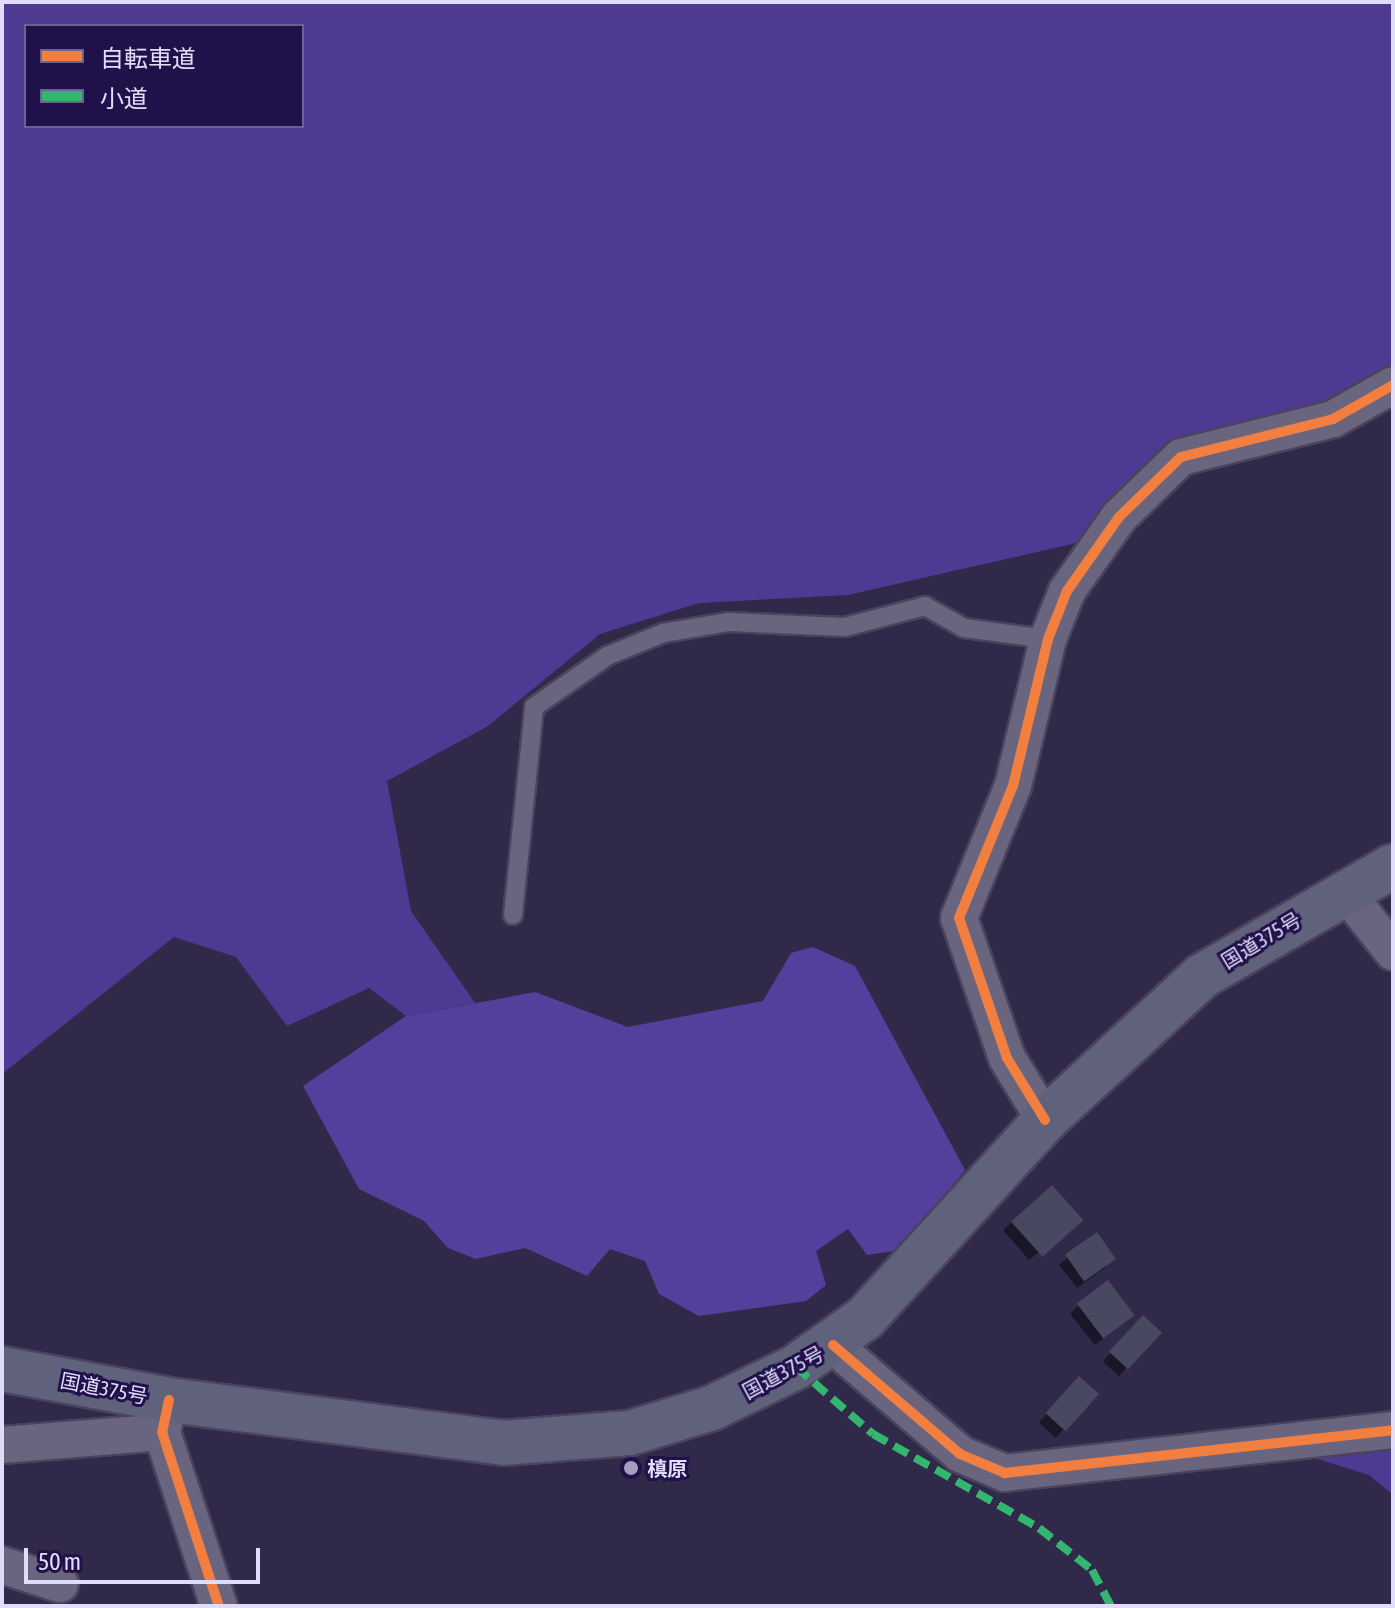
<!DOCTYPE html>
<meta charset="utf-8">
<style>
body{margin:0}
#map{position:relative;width:1395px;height:1608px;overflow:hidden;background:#312949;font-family:"Asap Condensed","Noto Sans JP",sans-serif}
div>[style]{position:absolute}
.forest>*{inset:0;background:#4e3993}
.water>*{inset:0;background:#543f9c}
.shadow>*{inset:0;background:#0007;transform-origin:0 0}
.building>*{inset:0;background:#494861;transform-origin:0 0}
.roads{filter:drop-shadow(2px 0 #4a435d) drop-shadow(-2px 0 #4a435d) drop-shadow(0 2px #4a435d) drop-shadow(0 -2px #4a435d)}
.lane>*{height:18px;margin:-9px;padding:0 9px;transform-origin:9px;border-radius:9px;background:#6a657f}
.street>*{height:36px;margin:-18px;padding:0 18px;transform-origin:18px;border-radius:18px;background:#6a657f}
.highway>*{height:44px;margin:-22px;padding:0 22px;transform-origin:22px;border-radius:22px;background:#60617b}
.quiet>*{height:8px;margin-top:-4px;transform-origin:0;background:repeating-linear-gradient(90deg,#33b770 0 16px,transparent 0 24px)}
.cycleway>*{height:10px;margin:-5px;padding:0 5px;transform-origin:5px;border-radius:5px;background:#f27e40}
.dots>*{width:22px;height:22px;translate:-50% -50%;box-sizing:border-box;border:4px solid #21114a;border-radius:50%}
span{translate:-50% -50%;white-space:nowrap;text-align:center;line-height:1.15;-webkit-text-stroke:6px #21114a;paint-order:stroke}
.street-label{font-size:20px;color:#e0ddfb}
.poi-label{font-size:20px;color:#e0ddfb;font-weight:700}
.left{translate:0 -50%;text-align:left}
.frame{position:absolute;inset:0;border:4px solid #e0ddfb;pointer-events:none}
.legend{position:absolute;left:24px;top:24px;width:280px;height:104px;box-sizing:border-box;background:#21114a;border:2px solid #6d6391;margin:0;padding:10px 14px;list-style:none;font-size:24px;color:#e0ddfb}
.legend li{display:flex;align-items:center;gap:16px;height:40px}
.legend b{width:40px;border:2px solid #6d6391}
.scale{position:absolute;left:24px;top:1548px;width:236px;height:36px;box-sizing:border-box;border:4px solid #e0ddfb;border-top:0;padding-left:10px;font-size:24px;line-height:28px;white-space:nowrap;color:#e0ddfb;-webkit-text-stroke:6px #21114a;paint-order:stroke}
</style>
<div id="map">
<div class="forest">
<div style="clip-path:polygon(evenodd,2px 2px,1393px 2px,1393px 367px,1345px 402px,1183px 437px,1081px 542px,848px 595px,699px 603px,600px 634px,488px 726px,387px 781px,411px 911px,475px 1003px,406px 1016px,369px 988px,287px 1026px,236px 957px,174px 937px,2px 1074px,2px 2px,26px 26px,302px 26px,302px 126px,26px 126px,26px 26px)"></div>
<div style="clip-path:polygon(1385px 1449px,1393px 1451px,1393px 1495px,1369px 1475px,1308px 1456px)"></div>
</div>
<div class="water">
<div style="clip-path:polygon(813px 947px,855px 966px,965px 1170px,900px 1250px,867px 1255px,848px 1229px,816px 1251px,826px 1285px,806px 1301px,699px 1316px,659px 1294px,645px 1261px,610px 1249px,587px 1276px,525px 1248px,476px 1259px,448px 1248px,424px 1221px,359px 1189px,303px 1086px,406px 1016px,535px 992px,628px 1027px,763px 1001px,791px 953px)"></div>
</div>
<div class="shadow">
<div style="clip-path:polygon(1052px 1187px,1072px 1227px,1029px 1260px,1003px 1230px)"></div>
<div style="clip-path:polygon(1096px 1235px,1106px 1267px,1077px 1288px,1059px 1265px)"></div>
<div style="clip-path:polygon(1078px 1306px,1123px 1323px,1095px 1345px,1070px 1314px)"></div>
<div style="left:1143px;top:1318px;width:22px;height:59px;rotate:43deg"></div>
<div style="left:1079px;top:1379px;width:23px;height:59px;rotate:43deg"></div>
</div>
<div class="building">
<div style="left:1052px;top:1185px;width:47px;height:55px;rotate:48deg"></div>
<div style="left:1097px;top:1232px;width:33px;height:39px;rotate:55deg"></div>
<div style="left:1108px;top:1280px;width:44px;height:39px;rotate:53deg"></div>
<div style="left:1143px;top:1315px;width:26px;height:50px;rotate:43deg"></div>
<div style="left:1079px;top:1376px;width:27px;height:50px;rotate:42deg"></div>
</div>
<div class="roads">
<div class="lane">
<div style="left:513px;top:915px;width:209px;rotate:-84.2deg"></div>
<div style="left:534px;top:707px;width:89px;rotate:-34.9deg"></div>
<div style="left:607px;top:656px;width:61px;rotate:-22.3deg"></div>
<div style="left:663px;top:633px;width:67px;rotate:-9.5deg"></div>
<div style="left:729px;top:622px;width:116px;rotate:2.5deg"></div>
<div style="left:845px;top:627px;width:83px;rotate:-14.7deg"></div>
<div style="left:925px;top:606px;width:45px;rotate:29.4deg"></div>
<div style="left:964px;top:628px;width:85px;rotate:7.5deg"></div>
</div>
<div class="street">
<div style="left:1344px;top:890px;width:79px;rotate:51.7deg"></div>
<div style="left:1045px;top:1120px;width:73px;rotate:-121.5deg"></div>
<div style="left:1007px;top:1058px;width:148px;rotate:-108.9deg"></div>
<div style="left:959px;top:918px;width:143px;rotate:-67.8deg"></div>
<div style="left:1013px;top:786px;width:151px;rotate:-76.6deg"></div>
<div style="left:1048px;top:639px;width:52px;rotate:-68.4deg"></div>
<div style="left:1067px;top:591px;width:90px;rotate:-54.9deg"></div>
<div style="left:1119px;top:517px;width:86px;rotate:-44.1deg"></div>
<div style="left:1181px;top:457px;width:157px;rotate:-14deg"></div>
<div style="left:1333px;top:419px;width:69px;rotate:-29.5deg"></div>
<div style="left:833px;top:1345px;width:167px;rotate:40.6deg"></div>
<div style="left:960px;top:1454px;width:49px;rotate:22.9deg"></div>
<div style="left:1005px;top:1473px;width:390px;rotate:-6.3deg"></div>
<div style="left:169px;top:1400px;width:33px;rotate:102deg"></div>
<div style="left:162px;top:1432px;width:183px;rotate:71.9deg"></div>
<div style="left:2px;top:1445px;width:161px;rotate:-4.6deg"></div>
<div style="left:2px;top:1565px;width:61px;rotate:18.1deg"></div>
</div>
<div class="highway">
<div style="left:2px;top:1369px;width:170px;rotate:10.5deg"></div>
<div style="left:169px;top:1400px;width:337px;rotate:7.3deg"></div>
<div style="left:503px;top:1443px;width:127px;rotate:-4.5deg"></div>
<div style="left:630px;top:1433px;width:86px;rotate:-17deg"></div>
<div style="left:712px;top:1408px;width:93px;rotate:-26deg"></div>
<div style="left:796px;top:1367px;width:85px;rotate:-35.4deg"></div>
<div style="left:865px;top:1318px;width:268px;rotate:-47.7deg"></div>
<div style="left:1045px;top:1120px;width:213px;rotate:-42.5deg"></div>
<div style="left:1202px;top:976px;width:220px;rotate:-29.9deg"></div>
</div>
</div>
<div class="quiet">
<div style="left:796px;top:1367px;width:102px;rotate:41deg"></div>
<div style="left:873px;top:1434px;width:191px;rotate:29.5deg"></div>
<div style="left:1039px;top:1528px;width:68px;rotate:38.4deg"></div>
<div style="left:1092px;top:1570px;width:41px;rotate:62.2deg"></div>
</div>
<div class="cycleway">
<div style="left:1045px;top:1120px;width:73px;rotate:-121.5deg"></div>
<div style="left:1007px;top:1058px;width:148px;rotate:-108.9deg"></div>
<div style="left:959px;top:918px;width:143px;rotate:-67.8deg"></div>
<div style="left:1013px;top:786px;width:151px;rotate:-76.6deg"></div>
<div style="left:1048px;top:639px;width:52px;rotate:-68.4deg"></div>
<div style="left:1067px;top:591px;width:90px;rotate:-54.9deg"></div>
<div style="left:1119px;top:517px;width:86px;rotate:-44.1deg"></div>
<div style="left:1181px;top:457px;width:157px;rotate:-14deg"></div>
<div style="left:1333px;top:419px;width:69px;rotate:-29.5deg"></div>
<div style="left:833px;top:1345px;width:167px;rotate:40.6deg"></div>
<div style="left:960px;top:1454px;width:49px;rotate:22.9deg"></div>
<div style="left:1005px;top:1473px;width:390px;rotate:-6.3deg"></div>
<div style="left:169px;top:1400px;width:33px;rotate:102deg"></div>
<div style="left:162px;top:1432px;width:183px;rotate:71.9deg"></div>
</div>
<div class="dots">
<div style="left:631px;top:1468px;background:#a39ebd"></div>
</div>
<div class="street-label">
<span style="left:1261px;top:940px;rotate:-31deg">国道375号</span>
<span style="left:783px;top:1372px;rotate:-28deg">国道375号</span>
<span style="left:104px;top:1388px;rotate:11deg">国道375号</span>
</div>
<div class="poi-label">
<span class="left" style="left:647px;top:1468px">槙原</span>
</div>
<div class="frame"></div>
<ul class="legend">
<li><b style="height:10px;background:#f27e40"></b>自転車道</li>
<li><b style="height:10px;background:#33b770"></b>小道</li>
</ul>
<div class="scale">50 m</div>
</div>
